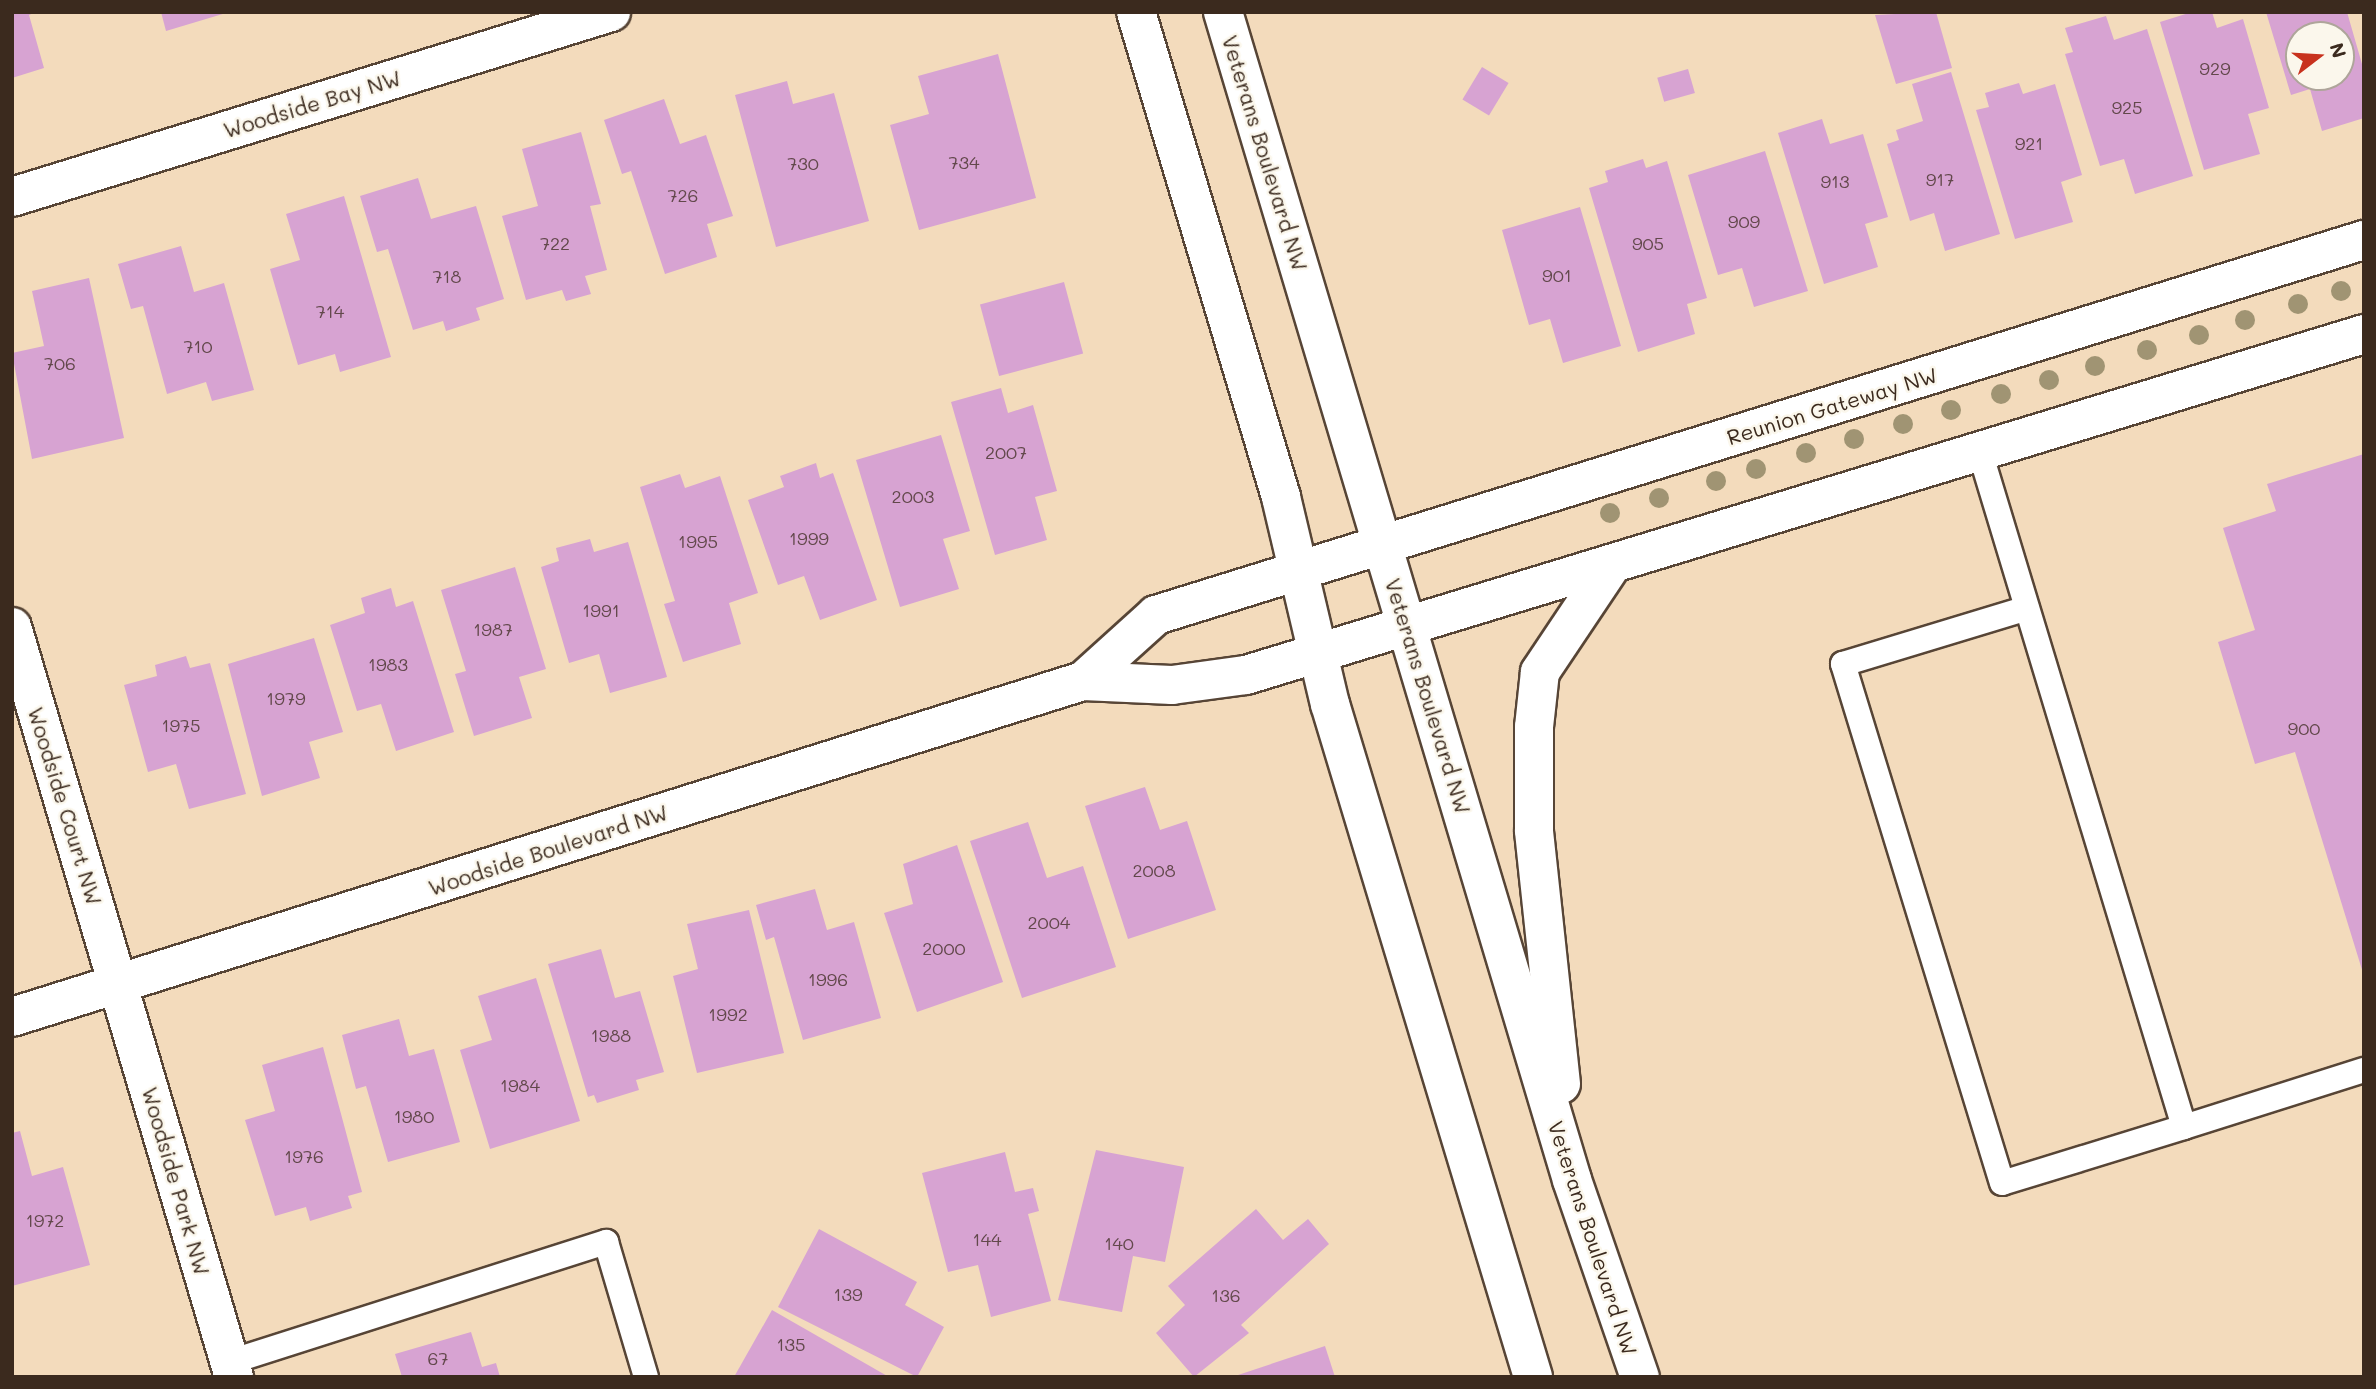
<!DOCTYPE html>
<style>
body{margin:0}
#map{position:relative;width:2376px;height:1389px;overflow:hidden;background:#f3dbbc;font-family:Mali,sans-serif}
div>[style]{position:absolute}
.building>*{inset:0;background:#d7a3d2;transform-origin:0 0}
.roads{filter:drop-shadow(2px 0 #574536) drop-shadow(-2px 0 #574536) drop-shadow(0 2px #574536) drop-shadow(0 -2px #574536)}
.lane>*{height:24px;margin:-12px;padding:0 12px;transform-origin:12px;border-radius:12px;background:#fff}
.street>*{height:38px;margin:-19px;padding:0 19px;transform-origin:19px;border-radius:19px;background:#fff}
.secondary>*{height:38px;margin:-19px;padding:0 19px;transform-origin:19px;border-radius:19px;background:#fff}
.trees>*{width:20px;height:20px;margin:-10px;border-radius:50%;background:#a09473}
span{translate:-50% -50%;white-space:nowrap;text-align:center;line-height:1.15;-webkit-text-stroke:5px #fbf7ec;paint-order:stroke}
.number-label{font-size:18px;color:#62484b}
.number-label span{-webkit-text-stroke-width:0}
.street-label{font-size:21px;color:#3b2a1e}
.frame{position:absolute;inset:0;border:14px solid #3b2a1e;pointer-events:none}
.north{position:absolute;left:2285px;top:21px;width:70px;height:70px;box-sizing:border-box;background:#fbf7ec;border:2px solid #aea59a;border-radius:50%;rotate:73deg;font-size:19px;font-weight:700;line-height:28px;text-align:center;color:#3b2a1e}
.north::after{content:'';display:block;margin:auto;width:24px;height:32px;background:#c8321e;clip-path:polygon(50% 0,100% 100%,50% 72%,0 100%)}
</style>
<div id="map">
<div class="building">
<div style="clip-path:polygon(12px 12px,36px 12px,29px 15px,44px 68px,12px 78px)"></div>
<div style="clip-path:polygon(161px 12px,226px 12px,226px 13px,166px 31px)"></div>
<div style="clip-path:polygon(1936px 12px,1952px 68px,1896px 84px,1875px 15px)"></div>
<div style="clip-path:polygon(2192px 12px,2212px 12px,2217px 28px,2243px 19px,2269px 108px,2248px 114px,2260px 154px,2204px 170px,2160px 22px)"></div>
<div style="clip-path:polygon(evenodd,2266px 12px,2347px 12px,2364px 71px,2364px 118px,2322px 131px,2310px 89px,2291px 95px,2266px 12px,2299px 35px,2341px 35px,2341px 77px,2299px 77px,2299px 35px)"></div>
<div style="clip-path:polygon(2106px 16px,2114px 40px,2147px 29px,2193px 176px,2135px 194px,2124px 159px,2100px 166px,2065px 54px,2073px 52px,2065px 28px)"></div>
<div style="clip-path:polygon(998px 54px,1036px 198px,919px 230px,890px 125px,929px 114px,918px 76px)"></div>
<div style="left:1482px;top:67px;width:31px;height:38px;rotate:31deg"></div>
<div style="left:1688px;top:69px;width:25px;height:32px;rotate:74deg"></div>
<div style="clip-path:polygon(1951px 72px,2000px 234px,1945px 251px,1934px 213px,1910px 221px,1887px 144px,1899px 140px,1896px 130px,1923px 121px,1912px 84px)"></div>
<div style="clip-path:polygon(787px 81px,793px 104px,834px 93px,869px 221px,776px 247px,735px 95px)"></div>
<div style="clip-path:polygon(2019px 83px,2023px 94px,2055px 84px,2082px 175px,2061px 182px,2073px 222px,2015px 239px,1976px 110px,1989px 107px,1985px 93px)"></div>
<div style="clip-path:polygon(664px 99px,680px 144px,706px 135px,733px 216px,707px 224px,717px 257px,665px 274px,631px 171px,622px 174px,604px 120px)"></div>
<div style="clip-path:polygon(1822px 119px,1830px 144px,1863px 134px,1888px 217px,1865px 224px,1878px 267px,1824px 284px,1778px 133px)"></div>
<div style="clip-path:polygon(581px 132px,601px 204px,590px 206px,607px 270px,585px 276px,591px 294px,566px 301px,562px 290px,526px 300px,502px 216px,538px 206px,522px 149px)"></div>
<div style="clip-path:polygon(1765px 151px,1808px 291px,1754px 307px,1742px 268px,1718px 275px,1688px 175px)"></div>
<div style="clip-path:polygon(1643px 159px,1646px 168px,1667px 161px,1707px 298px,1687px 304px,1695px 334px,1638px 352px,1589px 188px,1608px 182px,1605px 171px)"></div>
<div style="clip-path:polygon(418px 178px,431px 219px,476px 206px,504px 299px,476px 308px,480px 320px,446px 331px,443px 321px,413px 330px,388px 249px,377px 252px,360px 196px)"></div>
<div style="clip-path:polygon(344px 196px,391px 357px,340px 372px,335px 354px,298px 365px,270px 269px,300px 260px,286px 214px)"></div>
<div style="clip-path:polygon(1580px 207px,1621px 346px,1563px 363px,1550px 319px,1529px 325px,1502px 230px)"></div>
<div style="clip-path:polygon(181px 246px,194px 292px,224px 283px,254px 390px,212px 401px,206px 382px,167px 394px,143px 306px,131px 309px,118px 264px)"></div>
<div style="clip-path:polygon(89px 278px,124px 438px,32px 459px,12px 353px,44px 346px,32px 291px)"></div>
<div style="left:1064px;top:282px;width:74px;height:87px;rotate:75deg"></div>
<div style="clip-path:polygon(1001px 388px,1008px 413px,1033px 405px,1057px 491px,1035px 497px,1047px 540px,995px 555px,951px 402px)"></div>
<div style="clip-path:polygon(941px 435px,970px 531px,943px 539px,959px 589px,900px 607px,856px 460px)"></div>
<div style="clip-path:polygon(2364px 454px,2364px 973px,2363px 973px,2295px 752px,2255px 764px,2218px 642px,2255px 630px,2223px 528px,2276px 511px,2267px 484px)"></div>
<div style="clip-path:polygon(816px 463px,820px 478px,833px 473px,877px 600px,820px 620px,804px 576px,778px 585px,748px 500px,784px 487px,780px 476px)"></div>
<div style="clip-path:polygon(680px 474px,685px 488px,720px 476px,758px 593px,729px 603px,741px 644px,683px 662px,664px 604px,675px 601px,640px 487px)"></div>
<div style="clip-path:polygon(590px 539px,594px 552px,628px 542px,667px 677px,610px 693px,599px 654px,569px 663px,541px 567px,559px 561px,556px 548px)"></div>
<div style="clip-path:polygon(515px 567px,546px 669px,519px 677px,532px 718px,474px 736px,455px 674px,466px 671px,441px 590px)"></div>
<div style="clip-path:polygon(391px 588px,396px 607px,413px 601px,454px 732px,396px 751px,381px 704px,357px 711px,330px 625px,365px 613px,361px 598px)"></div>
<div style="clip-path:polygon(314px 638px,343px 732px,309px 742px,320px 778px,262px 796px,228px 664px)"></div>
<div style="clip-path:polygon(186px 656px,190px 668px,210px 663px,246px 794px,189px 809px,176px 764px,148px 772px,124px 685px,157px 676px,155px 665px)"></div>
<div style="clip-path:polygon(1145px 787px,1160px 830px,1187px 821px,1216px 910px,1128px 939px,1085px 806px)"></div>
<div style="clip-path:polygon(1028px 822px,1047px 878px,1083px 866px,1116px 967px,1022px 998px,970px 841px)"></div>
<div style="clip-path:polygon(957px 845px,1003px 982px,917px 1012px,884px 913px,913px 904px,903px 864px)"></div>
<div style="clip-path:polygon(815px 889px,827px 930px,854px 922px,881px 1018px,803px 1040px,774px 937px,766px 940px,756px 905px)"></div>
<div style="clip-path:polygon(749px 910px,784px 1053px,697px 1073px,673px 976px,698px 969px,687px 924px)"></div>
<div style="clip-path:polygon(601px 949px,615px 998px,640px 991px,664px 1072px,636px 1080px,639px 1090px,597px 1103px,594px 1095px,588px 1097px,548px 964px)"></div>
<div style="clip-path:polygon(536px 978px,580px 1121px,490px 1149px,460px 1050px,492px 1040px,478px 996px)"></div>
<div style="clip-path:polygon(399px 1019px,409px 1056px,434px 1049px,460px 1142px,388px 1162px,366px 1086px,356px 1089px,342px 1035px)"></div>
<div style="clip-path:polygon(323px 1047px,362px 1192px,348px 1196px,352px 1208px,310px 1221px,306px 1207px,275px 1216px,245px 1120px,275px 1111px,262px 1065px)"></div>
<div style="clip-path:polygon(20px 1131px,32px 1176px,63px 1167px,90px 1265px,12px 1286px,12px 1133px)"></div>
<div style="clip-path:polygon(1096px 1150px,1184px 1167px,1165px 1262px,1133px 1256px,1122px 1312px,1058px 1300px)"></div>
<div style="clip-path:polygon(1005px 1152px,1015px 1192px,1033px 1188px,1039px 1211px,1028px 1214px,1051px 1301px,991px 1317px,978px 1265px,948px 1272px,922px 1173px)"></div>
<div style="clip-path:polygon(1256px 1209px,1283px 1240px,1308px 1219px,1329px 1244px,1241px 1325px,1249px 1333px,1194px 1377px,1156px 1333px,1185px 1305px,1168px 1286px)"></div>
<div style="clip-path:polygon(819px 1229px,917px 1282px,905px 1305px,944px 1327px,917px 1377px,778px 1307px)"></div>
<div style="clip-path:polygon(772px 1310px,889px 1377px,734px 1377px)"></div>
<div style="clip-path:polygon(471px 1332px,482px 1367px,496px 1363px,500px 1377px,402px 1377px,395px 1354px)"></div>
<div style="clip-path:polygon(1325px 1346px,1335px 1377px,1235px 1377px,1235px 1376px)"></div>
</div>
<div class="roads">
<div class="lane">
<div style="left:1980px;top:452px;width:705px;rotate:73.18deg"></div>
<div style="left:2184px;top:1127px;width:190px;rotate:162.9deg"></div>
<div style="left:2002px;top:1183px;width:543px;rotate:-107.03deg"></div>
<div style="left:1843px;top:664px;width:192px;rotate:-16.9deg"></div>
<div style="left:2184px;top:1127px;width:189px;rotate:-17.6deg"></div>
<div style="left:230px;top:1362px;width:395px;rotate:-17.7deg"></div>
<div style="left:606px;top:1242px;width:141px;rotate:73.5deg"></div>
</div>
<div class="street">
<div style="left:12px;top:197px;width:627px;rotate:-17.16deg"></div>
<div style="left:12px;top:627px;width:782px;rotate:73.51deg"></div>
<div style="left:1083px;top:681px;width:98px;rotate:-42.1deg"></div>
<div style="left:1156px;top:615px;width:1265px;rotate:-17.25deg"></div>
<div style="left:12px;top:1017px;width:1122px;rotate:-17.42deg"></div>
<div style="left:1083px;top:681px;width:89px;rotate:2.6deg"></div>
<div style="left:1172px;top:685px;width:75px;rotate:-7.7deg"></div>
<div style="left:1246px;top:675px;width:1169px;rotate:-16.96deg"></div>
</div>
<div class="secondary">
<div style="left:1136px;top:12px;width:506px;rotate:73.35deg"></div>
<div style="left:1281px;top:497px;width:213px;rotate:76.7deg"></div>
<div style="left:1330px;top:704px;width:703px;rotate:73.21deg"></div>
<div style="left:1223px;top:12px;width:1219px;rotate:73.36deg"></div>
<div style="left:1572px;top:1180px;width:208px;rotate:71deg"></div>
<div style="left:1561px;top:1084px;width:255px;rotate:-96.1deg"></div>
<div style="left:1534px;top:830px;width:103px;rotate:-90deg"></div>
<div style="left:1534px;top:727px;width:55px;rotate:-83.8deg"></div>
<div style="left:1540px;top:672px;width:124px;rotate:-56.2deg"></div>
</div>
</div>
<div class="trees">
<div style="left:2341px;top:291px"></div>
<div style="left:2298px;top:304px"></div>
<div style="left:2245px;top:320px"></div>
<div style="left:2199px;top:335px"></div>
<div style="left:2147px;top:350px"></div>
<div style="left:2095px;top:366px"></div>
<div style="left:2049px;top:380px"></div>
<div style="left:2001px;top:394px"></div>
<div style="left:1951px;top:410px"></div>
<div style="left:1903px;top:424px"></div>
<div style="left:1854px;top:439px"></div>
<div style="left:1806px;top:453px"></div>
<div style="left:1756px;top:469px"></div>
<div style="left:1716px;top:481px"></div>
<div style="left:1659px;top:498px"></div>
<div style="left:1610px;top:513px"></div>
</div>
<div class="number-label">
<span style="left:2215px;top:68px">929</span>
<span style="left:2127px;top:107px">925</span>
<span style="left:2029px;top:143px">921</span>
<span style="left:964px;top:162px">734</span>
<span style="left:803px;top:163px">730</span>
<span style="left:1940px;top:179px">917</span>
<span style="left:1835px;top:181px">913</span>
<span style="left:683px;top:195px">726</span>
<span style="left:1744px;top:221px">909</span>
<span style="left:555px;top:243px">722</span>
<span style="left:1648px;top:243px">905</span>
<span style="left:1557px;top:275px">901</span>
<span style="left:447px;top:276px">718</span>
<span style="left:330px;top:311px">714</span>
<span style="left:198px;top:346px">710</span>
<span style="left:60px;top:363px">706</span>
<span style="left:1006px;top:452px">2007</span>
<span style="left:913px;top:496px">2003</span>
<span style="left:809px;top:538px">1999</span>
<span style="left:698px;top:541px">1995</span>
<span style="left:601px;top:610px">1991</span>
<span style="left:493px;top:629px">1987</span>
<span style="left:388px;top:664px">1983</span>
<span style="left:286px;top:698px">1979</span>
<span style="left:181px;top:725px">1975</span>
<span style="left:2304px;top:728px">900</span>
<span style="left:1154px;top:870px">2008</span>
<span style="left:1049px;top:922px">2004</span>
<span style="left:944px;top:948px">2000</span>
<span style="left:828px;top:979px">1996</span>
<span style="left:728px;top:1014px">1992</span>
<span style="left:611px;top:1035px">1988</span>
<span style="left:520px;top:1085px">1984</span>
<span style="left:414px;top:1116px">1980</span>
<span style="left:304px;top:1156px">1976</span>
<span style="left:45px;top:1220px">1972</span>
<span style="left:987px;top:1239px">144</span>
<span style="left:1119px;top:1243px">140</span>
<span style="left:848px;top:1294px">139</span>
<span style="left:1226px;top:1295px">136</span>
<span style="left:791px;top:1344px">135</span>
<span style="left:438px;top:1358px">67</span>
</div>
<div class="street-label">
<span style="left:312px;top:104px;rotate:-17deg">Woodside Bay NW</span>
<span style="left:1265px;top:153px;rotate:73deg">Veterans Boulevard NW</span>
<span style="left:1832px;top:406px;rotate:-17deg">Reunion Gateway NW</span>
<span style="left:1428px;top:696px;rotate:73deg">Veterans Boulevard NW</span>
<span style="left:65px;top:806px;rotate:73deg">Woodside Court NW</span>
<span style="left:548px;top:850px;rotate:-18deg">Woodside Boulevard NW</span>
<span style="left:176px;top:1181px;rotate:74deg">Woodside Park NW</span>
<span style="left:1593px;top:1238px;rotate:72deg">Veterans Boulevard NW</span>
</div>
<div class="frame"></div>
<div class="north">N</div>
</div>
